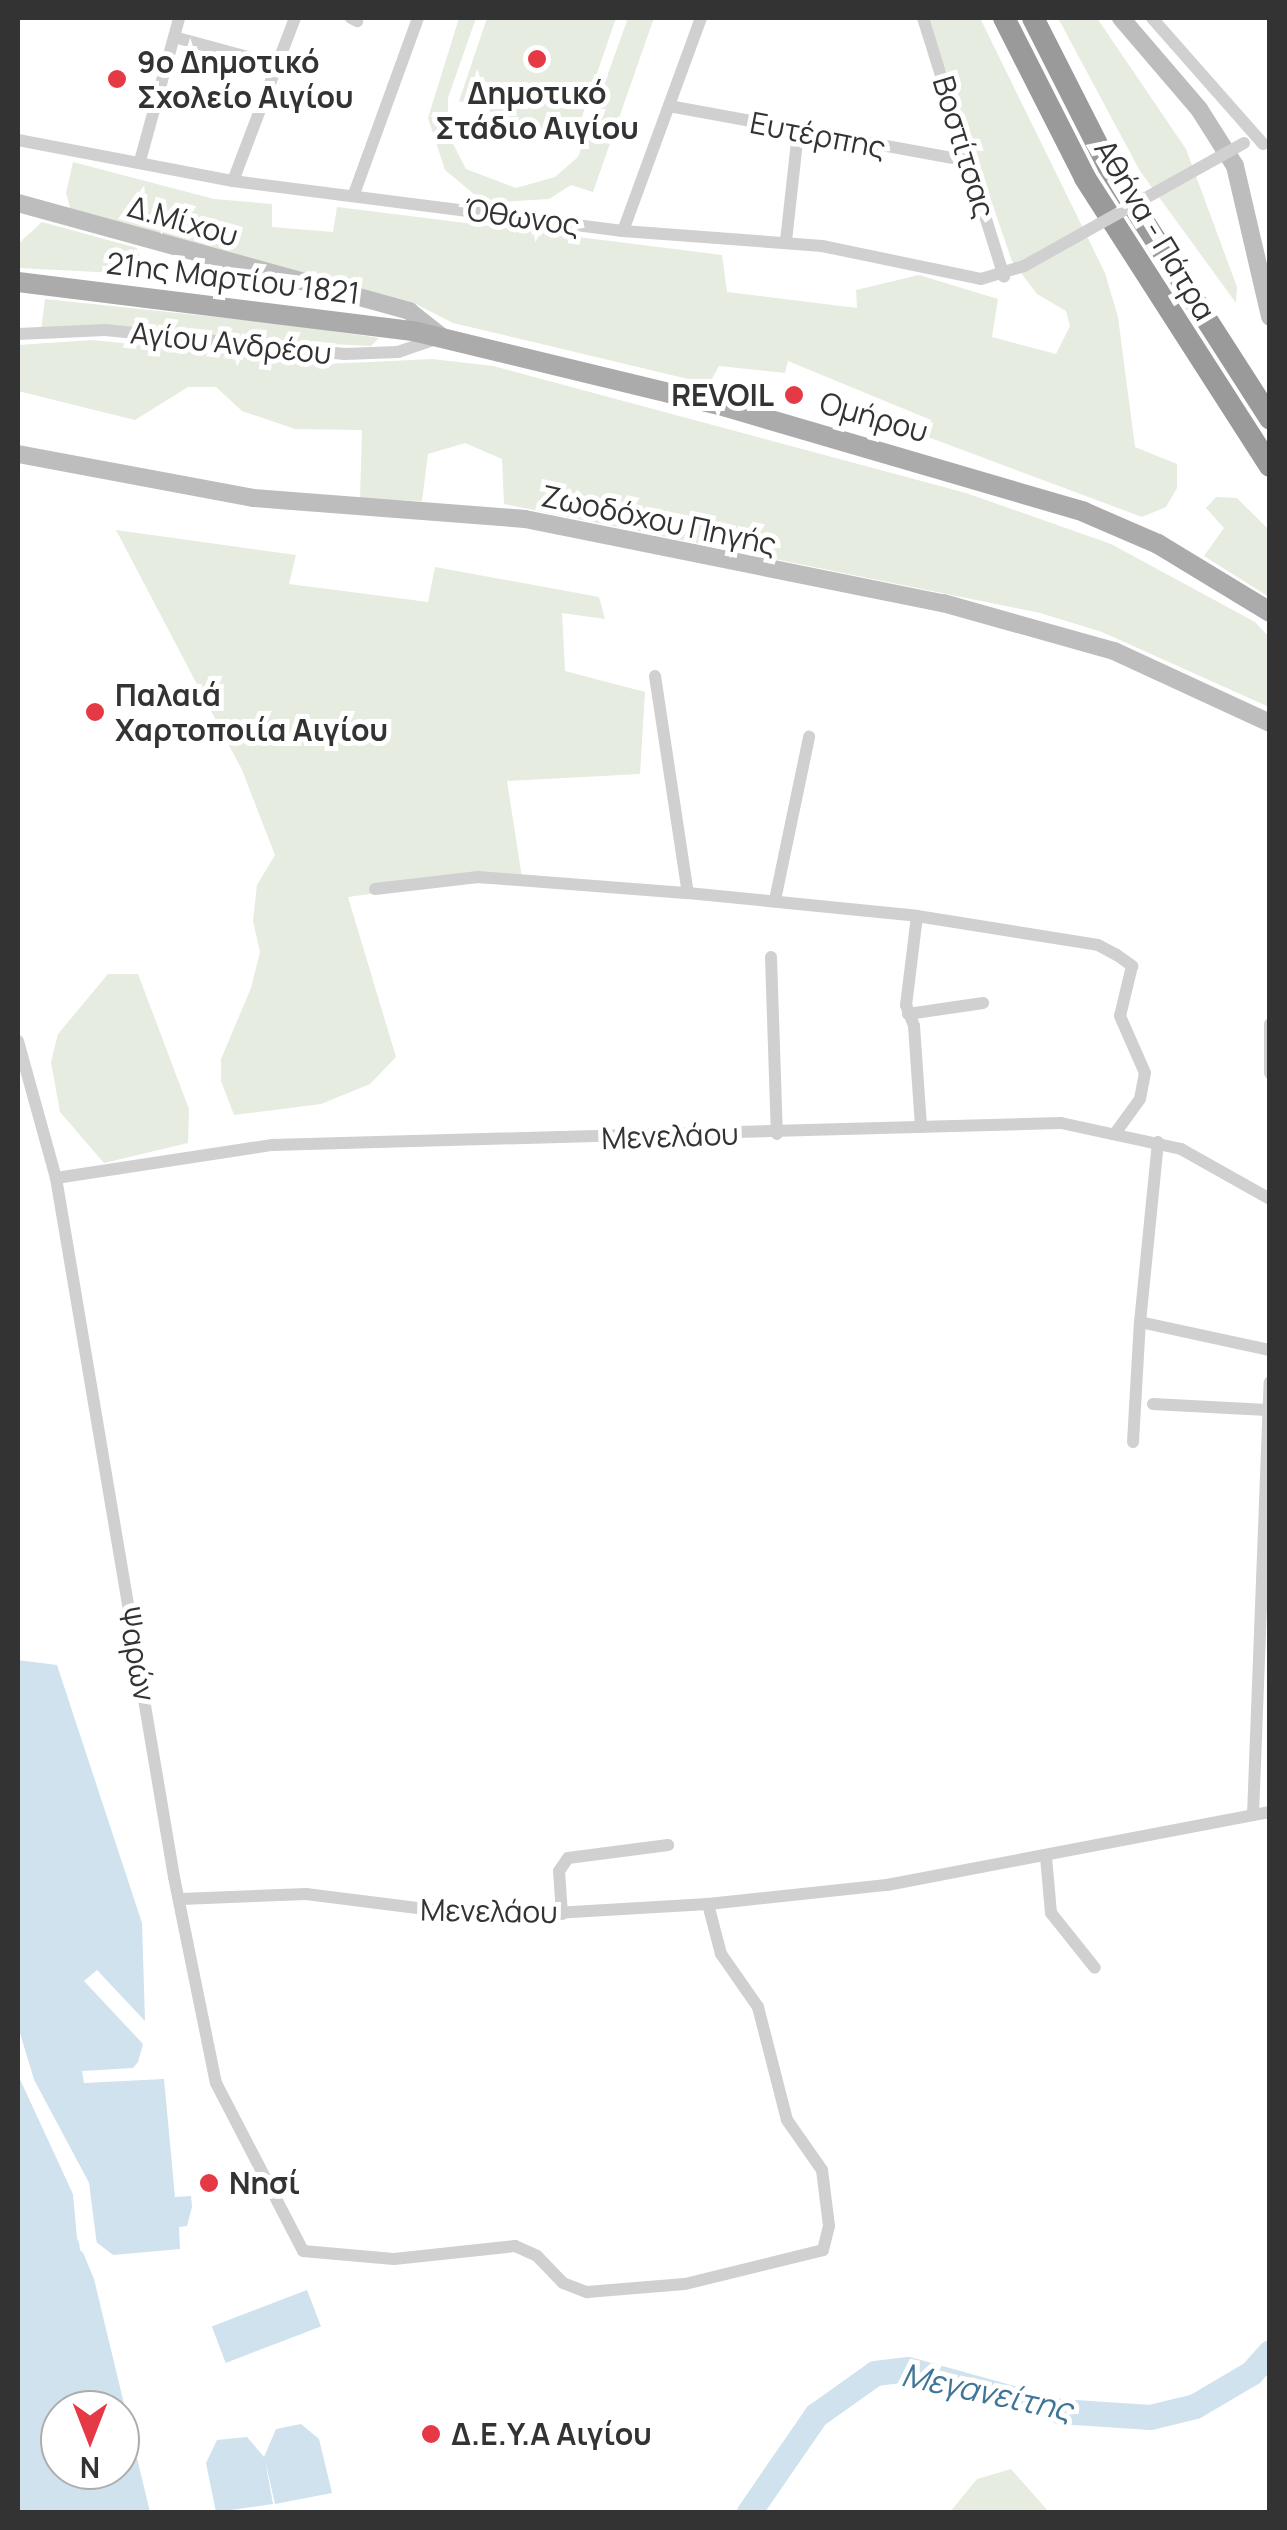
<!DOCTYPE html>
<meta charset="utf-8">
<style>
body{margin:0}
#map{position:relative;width:1287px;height:2530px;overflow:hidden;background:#fff;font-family:Manrope,sans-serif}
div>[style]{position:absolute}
.green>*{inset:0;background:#e6ecdf}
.water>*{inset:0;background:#cfe2ee;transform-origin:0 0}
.pier>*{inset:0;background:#fff}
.river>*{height:25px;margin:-12.5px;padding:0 12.5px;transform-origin:12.5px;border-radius:12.5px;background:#cfe2ee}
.street>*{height:12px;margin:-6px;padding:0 6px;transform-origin:6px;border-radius:6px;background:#d0d0d0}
.secondary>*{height:18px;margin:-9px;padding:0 9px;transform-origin:9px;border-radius:9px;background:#bdbdbd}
.primary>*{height:20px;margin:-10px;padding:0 10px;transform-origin:10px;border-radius:10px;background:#ababab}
.highway>*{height:22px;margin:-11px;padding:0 11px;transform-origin:11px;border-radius:11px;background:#9a9a9a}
.street-bridge>*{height:12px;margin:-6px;padding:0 6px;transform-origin:6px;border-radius:6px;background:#d0d0d0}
.dots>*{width:28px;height:28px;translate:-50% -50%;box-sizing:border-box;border:5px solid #fff;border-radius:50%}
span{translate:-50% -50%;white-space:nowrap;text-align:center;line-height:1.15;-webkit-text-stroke:10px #fff;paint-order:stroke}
.poi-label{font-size:30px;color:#333;font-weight:700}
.left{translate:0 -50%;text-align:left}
.right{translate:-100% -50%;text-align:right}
.street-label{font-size:30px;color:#333}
.water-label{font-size:32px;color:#3f7597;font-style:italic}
.frame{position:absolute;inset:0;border:20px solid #333;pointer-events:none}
.north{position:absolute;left:40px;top:2390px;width:100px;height:100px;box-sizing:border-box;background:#fff;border:2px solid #adadad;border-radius:50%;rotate:180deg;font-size:28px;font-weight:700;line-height:40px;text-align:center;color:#333}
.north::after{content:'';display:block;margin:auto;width:35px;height:45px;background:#e63946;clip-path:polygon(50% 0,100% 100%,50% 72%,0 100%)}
</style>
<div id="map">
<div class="green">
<div style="clip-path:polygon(459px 18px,476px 18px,448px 98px,448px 134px,466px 169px,516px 188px,555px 177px,578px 157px,628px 18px,654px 18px,593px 192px,571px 185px,549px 199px,498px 202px,475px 195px,445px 170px,428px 118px)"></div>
<div style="clip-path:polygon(487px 18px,616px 18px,574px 140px,459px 101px)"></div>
<div style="clip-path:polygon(928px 18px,980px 18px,1105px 273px,1118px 317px,1135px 447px,1177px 464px,1177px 488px,1166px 507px,1142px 517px,928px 437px,931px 420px,788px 361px,785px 373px,719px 366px,709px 384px,453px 323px,412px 302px,71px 211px,66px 193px,73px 162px,214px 199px,272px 204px,272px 227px,333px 232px,337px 207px,722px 255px,727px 292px,857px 308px,856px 290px,919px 275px,998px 299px,992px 337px,1056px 354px,1070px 326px,1066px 311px,1037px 294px,1012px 261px)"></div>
<div style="clip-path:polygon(1058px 18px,1097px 18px,1186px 149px,1237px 287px,1236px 303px,1140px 171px)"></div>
<div style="clip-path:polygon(42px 222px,137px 248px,142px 263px,116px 273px,18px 268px,18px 244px)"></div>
<div style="clip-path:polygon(45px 299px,291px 325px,379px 338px,371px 346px,41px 330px)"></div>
<div style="clip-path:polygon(93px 340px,327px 364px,432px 359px,493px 366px,966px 493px,1111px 544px,1255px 622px,1269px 637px,1269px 707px,1102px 632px,1040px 613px,504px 504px,502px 459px,465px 443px,428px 454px,422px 501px,360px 499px,362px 430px,295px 429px,242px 411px,216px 387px,188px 387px,135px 420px,18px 391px,18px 345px)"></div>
<div style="clip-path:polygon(1216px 497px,1237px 498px,1269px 530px,1269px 597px,1204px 556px,1224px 528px,1206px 508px)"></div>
<div style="clip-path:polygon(116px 530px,296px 555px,289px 584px,428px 602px,435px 567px,599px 597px,605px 619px,562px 613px,565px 671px,645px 692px,640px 774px,507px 781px,523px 884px,448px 883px,348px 897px,396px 1057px,370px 1084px,321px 1104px,234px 1115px,221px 1081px,221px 1059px,251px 988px,260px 952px,253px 921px,257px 885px,275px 855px,242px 770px)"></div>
<div style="clip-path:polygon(108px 974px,138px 974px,189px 1109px,188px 1143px,104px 1163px,60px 1112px,51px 1062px,58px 1034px)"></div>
<div style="clip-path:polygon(1011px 2469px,1049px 2512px,950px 2512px,977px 2479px)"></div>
</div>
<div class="water">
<div style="clip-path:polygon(18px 1660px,57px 1665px,142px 1923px,145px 2021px,97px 1970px,84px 1981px,143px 2044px,138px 2062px,133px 2068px,82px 2071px,84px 2083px,164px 2079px,175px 2197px,191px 2196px,192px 2207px,187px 2226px,179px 2227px,180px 2249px,113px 2255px,97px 2245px,89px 2183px,34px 2080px,18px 2027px)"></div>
<div style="clip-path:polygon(evenodd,18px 2075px,73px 2194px,77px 2238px,94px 2279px,150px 2512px,18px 2512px,18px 2075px,60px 2410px,120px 2410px,120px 2470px,60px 2470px,60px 2410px)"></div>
<div style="left:307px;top:2290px;width:39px;height:102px;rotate:69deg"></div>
<div style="clip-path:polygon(301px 2424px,319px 2439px,332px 2493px,275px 2504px,265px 2460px,273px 2504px,216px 2512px,206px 2463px,217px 2440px,247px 2437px,264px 2457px,276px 2429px)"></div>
</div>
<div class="pier">
<div style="clip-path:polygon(18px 2027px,34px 2080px,89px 2183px,95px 2241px,113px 2255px,100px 2255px,90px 2243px,84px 2185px,29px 2082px)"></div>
<div style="clip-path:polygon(18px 2070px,76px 2186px,81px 2237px,93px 2262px,80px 2250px,73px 2194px)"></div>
</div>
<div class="river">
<div style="left:749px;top:2512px;width:118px;rotate:-55.4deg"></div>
<div style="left:816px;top:2415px;width:72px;rotate:-35.4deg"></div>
<div style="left:875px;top:2373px;width:33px;rotate:-7deg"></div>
<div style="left:908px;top:2369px;width:157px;rotate:15.5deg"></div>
<div style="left:1059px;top:2411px;width:91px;rotate:3.8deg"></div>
<div style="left:1150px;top:2417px;width:46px;rotate:-13.7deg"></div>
<div style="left:1195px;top:2406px;width:65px;rotate:-30.5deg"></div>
<div style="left:1251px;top:2373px;width:28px;rotate:-48deg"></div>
</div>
<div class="street">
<div style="left:351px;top:18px;width:7px;rotate:27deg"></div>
<div style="left:923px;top:18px;width:271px;rotate:72.6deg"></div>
<div style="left:1152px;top:18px;width:168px;rotate:48.6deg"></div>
<div style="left:174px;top:37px;width:107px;rotate:15.2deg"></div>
<div style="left:669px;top:106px;width:304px;rotate:10.4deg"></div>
<div style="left:18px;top:140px;width:219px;rotate:10.8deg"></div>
<div style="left:233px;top:181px;width:393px;rotate:7.3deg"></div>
<div style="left:623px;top:231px;width:200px;rotate:4.3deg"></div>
<div style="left:822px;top:246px;width:162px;rotate:11.7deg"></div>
<div style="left:981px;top:279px;width:45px;rotate:-16.8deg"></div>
<div style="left:140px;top:161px;width:148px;rotate:-74.7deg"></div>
<div style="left:233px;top:181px;width:174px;rotate:-69.2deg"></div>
<div style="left:354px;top:194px;width:187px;rotate:-70deg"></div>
<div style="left:623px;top:231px;width:227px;rotate:-69.9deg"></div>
<div style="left:786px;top:241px;width:109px;rotate:-83.7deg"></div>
<div style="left:18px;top:334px;width:87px;rotate:-2.6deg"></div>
<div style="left:105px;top:330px;width:241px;rotate:5.7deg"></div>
<div style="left:345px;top:354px;width:53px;rotate:-2.2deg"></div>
<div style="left:398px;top:352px;width:40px;rotate:-18.9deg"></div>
<div style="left:655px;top:676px;width:219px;rotate:81.4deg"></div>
<div style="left:688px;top:893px;width:230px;rotate:5.7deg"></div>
<div style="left:917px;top:916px;width:183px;rotate:9.1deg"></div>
<div style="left:1098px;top:945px;width:21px;rotate:28deg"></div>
<div style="left:1117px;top:955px;width:19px;rotate:36deg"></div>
<div style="left:1132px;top:966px;width:51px;rotate:103.5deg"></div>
<div style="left:1120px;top:1016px;width:62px;rotate:66.3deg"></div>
<div style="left:1145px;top:1073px;width:26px;rotate:101deg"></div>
<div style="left:1140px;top:1099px;width:41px;rotate:126deg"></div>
<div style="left:375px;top:889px;width:104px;rotate:-6.6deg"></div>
<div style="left:478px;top:877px;width:211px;rotate:4.4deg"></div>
<div style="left:775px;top:900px;width:167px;rotate:-78.2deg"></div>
<div style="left:917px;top:916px;width:90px;rotate:97deg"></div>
<div style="left:906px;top:1005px;width:22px;rotate:69deg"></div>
<div style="left:914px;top:1026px;width:101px;rotate:86deg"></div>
<div style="left:771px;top:957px;width:177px;rotate:88.1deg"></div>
<div style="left:908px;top:1014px;width:76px;rotate:-8.3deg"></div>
<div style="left:1270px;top:1024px;width:49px;rotate:90deg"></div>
<div style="left:18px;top:1041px;width:142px;rotate:74.5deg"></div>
<div style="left:56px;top:1178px;width:709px;rotate:80.42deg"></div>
<div style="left:174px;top:1877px;width:210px;rotate:78.5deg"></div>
<div style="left:216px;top:2083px;width:189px;rotate:62.6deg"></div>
<div style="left:303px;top:2251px;width:91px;rotate:5deg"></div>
<div style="left:394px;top:2259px;width:122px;rotate:-6.1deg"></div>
<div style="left:515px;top:2246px;width:24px;rotate:24deg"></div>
<div style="left:537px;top:2256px;width:37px;rotate:46deg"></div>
<div style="left:563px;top:2283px;width:26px;rotate:21deg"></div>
<div style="left:587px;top:2292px;width:98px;rotate:-4.7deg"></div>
<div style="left:685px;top:2284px;width:142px;rotate:-13.8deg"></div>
<div style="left:823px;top:2250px;width:25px;rotate:-76deg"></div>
<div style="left:829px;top:2226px;width:56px;rotate:-97.1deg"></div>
<div style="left:822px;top:2170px;width:61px;rotate:-125deg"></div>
<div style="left:787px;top:2120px;width:117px;rotate:-104.4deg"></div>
<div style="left:758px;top:2007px;width:65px;rotate:-124.9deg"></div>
<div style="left:721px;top:1954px;width:52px;rotate:-104.6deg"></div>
<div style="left:1158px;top:1142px;width:181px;rotate:95.7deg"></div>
<div style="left:1140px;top:1322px;width:133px;rotate:12.2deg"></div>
<div style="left:56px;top:1178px;width:219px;rotate:-8.7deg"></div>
<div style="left:272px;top:1145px;width:789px;rotate:-1.6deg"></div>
<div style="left:1061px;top:1123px;width:123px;rotate:12.2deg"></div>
<div style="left:1181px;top:1149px;width:102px;rotate:29.3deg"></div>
<div style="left:1153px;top:1404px;width:114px;rotate:3deg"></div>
<div style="left:1133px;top:1442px;width:120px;rotate:-86.7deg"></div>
<div style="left:1253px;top:1815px;width:433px;rotate:-87.8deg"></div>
<div style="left:1046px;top:1857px;width:56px;rotate:84.9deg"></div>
<div style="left:1051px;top:1913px;width:70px;rotate:51.3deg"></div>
<div style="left:181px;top:1899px;width:125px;rotate:-2.3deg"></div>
<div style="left:306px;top:1894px;width:182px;rotate:7.2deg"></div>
<div style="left:487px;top:1917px;width:221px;rotate:-3.4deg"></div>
<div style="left:708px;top:1904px;width:180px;rotate:-6.1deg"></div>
<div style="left:887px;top:1885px;width:390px;rotate:-10.8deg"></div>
<div style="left:562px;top:1914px;width:43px;rotate:-94deg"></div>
<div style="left:559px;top:1871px;width:16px;rotate:-55deg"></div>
<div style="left:568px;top:1858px;width:101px;rotate:-7.4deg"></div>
</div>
<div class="secondary">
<div style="left:1121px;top:18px;width:120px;rotate:49.4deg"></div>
<div style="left:1199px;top:109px;width:67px;rotate:57.7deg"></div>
<div style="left:1235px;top:166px;width:155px;rotate:76.9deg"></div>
<div style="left:18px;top:203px;width:406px;rotate:15.4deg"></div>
<div style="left:409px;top:311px;width:42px;rotate:38.2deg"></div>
<div style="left:18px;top:454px;width:239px;rotate:10.6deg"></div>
<div style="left:253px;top:498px;width:273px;rotate:4.4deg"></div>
<div style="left:525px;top:519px;width:426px;rotate:11.4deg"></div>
<div style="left:943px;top:603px;width:178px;rotate:15.7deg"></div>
<div style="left:1114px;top:651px;width:172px;rotate:24.8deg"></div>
</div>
<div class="primary">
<div style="left:18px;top:282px;width:398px;rotate:7.1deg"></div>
<div style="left:413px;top:331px;width:322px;rotate:13.6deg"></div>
<div style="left:726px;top:407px;width:373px;rotate:16.3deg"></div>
<div style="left:1084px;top:512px;width:81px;rotate:23.4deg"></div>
<div style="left:1158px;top:544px;width:131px;rotate:31.3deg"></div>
</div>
<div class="highway">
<div style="left:1004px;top:18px;width:179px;rotate:63.1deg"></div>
<div style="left:1085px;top:178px;width:342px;rotate:57.3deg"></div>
<div style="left:1033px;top:18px;width:166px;rotate:63.1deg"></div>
<div style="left:1108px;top:166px;width:300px;rotate:57.3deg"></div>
</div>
<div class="street-bridge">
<div style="left:1024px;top:266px;width:252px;rotate:-29.2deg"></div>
</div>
<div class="dots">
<div style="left:537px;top:59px;background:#e63946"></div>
<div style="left:117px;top:79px;background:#e63946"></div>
<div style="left:794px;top:395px;background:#e63946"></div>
<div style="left:95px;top:712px;background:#e63946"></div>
<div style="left:209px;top:2183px;background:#e63946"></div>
<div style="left:431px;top:2434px;background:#e63946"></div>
</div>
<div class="poi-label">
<span class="left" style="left:137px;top:79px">9ο Δημοτικό<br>Σχολείο Αιγίου</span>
<span style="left:537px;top:110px">Δημοτικό<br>Στάδιο Αιγίου</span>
<span class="right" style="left:774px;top:395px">REVOIL</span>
<span class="left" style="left:115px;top:712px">Παλαιά<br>Χαρτοποιία Αιγίου</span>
<span class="left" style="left:229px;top:2183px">Νησί</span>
<span class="left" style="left:451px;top:2434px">Δ.Ε.Υ.Α Αιγίου</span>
</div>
<div class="street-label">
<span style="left:818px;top:135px;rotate:11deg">Ευτέρπης</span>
<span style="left:964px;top:147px;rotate:73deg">Βοστίτσας</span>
<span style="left:522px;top:217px;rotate:8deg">Όθωνος</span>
<span style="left:183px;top:221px;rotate:16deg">Δ.Μίχου</span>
<span style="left:1155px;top:230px;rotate:59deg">Αθήνα - Πάτρα</span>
<span style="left:233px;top:278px;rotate:7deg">21ης Μαρτίου 1821</span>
<span style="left:231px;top:343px;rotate:6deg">Αγίου Ανδρέου</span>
<span style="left:874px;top:417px;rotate:16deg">Ομήρου</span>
<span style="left:659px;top:520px;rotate:12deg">Ζωοδόχου Πηγής</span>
<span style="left:670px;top:1136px;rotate:-2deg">Μενελάου</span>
<span style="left:137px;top:1654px;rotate:80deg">Ψαρών</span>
<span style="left:489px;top:1911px;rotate:1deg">Μενελάου</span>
</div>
<div class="water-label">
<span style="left:987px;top:2392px;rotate:12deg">Μεγανείτης</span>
</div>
<div class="frame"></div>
<div class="north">N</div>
</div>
